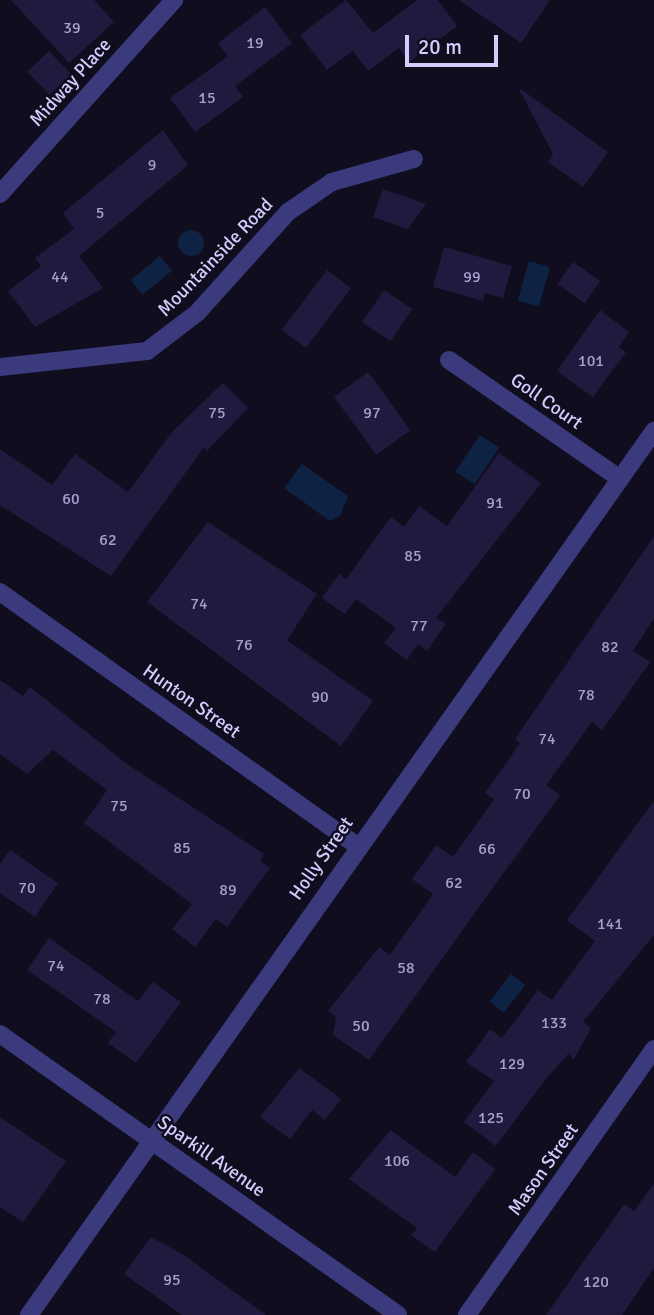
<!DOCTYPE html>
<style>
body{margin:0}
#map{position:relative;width:654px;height:1315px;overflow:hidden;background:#100d1f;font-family:Signika,sans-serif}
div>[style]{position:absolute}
.water>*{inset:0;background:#0e2343;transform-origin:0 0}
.round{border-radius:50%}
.building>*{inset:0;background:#211a3f;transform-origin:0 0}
.minor>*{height:18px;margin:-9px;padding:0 9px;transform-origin:9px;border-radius:9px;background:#3b3a7d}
span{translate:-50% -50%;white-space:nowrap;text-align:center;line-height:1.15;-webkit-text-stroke:5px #100d1f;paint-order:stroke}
.number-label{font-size:16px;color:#a5a0ce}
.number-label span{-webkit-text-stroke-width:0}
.street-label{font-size:19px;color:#d1cdfd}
.scale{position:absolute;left:405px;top:35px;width:93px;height:32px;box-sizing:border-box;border:4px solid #d1cdfd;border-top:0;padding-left:9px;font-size:21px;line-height:24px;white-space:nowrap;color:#d1cdfd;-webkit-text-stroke:5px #100d1f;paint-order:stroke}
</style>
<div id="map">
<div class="water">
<div class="round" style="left:178px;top:230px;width:26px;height:26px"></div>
<div style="left:160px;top:256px;width:19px;height:38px;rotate:51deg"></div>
<div style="left:529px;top:261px;width:22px;height:41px;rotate:16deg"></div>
<div style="left:480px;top:435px;width:23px;height:44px;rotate:34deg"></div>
<div style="clip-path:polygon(302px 464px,348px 496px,340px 516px,330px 521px,284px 488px)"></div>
<div style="left:511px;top:974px;width:18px;height:35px;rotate:38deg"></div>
</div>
<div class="building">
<div style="clip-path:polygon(11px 0,94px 0,114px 22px,69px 63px)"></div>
<div style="clip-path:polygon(346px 0,373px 33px,417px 0,438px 0,457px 26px,409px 62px,399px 48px,368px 71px,353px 51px,327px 70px,300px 35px)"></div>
<div style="clip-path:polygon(459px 0,550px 0,521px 43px)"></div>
<div style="clip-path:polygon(265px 7px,292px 43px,235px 86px,243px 97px,195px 132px,170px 98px,228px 56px,218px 43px)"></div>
<div style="left:49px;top:51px;width:32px;height:30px;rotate:46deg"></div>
<div style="clip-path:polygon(518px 87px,608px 152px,583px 187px,548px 162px,553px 154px)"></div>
<div style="clip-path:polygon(163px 130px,188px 165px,79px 256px,103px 288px,35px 327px,8px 291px,41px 266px,35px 258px,74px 229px,63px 213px)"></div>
<div style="clip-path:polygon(383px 189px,426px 204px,408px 229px,373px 217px)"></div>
<div style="clip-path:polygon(444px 247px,512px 266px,503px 298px,485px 293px,483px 301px,433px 287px)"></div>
<div style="left:573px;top:262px;width:33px;height:27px;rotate:35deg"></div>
<div style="left:327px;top:270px;width:30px;height:75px;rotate:37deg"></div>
<div style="left:384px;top:290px;width:34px;height:39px;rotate:34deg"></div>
<div style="clip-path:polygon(600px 310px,629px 332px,619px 347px,626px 352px,593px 397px,557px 371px)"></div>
<div style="left:368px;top:372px;width:72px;height:42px;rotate:54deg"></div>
<div style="clip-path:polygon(223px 383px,248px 408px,207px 451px,204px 447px,111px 576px,0 505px,0 449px,52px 485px,75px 454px,128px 492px,172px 432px)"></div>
<div style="clip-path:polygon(499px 453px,541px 483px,436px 618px,446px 624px,427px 651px,418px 644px,407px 660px,384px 643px,396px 628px,356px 599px,345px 614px,322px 598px,339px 574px,346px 579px,391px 517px,404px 527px,419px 506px,447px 526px)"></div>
<div style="clip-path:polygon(208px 522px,317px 594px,287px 640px,373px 701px,341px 746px,147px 602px)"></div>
<div style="clip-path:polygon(654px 536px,654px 618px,633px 651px,650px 662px,602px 730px,592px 722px,546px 785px,560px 795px,369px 1060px,333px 1035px,336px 1017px,328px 1011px,379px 947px,390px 955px,433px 894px,412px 879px,436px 845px,453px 857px,494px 799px,485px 793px,520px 743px,515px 739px)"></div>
<div style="clip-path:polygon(0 680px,23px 696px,30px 687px,127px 764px,264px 854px,260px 861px,270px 868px,227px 927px,216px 919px,195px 947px,172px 929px,192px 904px,84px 823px,107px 790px,53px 750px,27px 774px,0 754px)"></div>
<div style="clip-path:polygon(654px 801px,654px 935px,583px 1022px,591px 1028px,574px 1059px,568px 1054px,545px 1080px,496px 1146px,464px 1122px,494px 1081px,466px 1062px,490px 1029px,502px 1038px,538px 990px,552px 1000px,595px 941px,567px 920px)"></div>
<div style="clip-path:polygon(10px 850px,58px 883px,35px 917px,0 893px,0 864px)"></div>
<div style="clip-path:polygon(49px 938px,138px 1001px,153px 982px,181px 1002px,136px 1063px,108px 1043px,116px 1032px,27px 970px)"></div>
<div style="clip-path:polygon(299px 1068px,341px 1099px,325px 1120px,312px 1110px,290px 1139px,260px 1117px)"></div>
<div style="clip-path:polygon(0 1117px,66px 1161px,23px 1222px,0 1207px)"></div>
<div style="clip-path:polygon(391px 1130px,455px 1177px,473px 1152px,495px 1169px,435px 1252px,411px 1235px,417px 1228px,349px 1179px)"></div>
<div style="clip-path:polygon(654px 1183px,654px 1268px,622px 1315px,546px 1315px,624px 1204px,634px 1211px)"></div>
<div style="clip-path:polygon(151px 1237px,184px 1255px,266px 1315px,182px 1315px,124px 1274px)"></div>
</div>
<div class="minor">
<div style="left:0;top:194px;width:261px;rotate:-48.1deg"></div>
<div style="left:449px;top:360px;width:208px;rotate:34.8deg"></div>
<div style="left:0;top:367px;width:148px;rotate:-6.2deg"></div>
<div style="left:147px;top:351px;width:63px;rotate:-37.2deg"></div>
<div style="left:197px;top:313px;width:136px;rotate:-48deg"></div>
<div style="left:288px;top:212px;width:53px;rotate:-34.3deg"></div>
<div style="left:332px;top:182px;width:85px;rotate:-15.7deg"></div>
<div style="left:0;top:592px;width:438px;rotate:35.4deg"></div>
<div style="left:0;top:1034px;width:487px;rotate:35.2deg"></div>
<div style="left:29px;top:1315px;width:1083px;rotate:-54.74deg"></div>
<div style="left:467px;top:1315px;width:325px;rotate:-54.9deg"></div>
</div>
<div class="number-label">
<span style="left:72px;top:28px">39</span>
<span style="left:255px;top:43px">19</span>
<span style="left:207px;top:98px">15</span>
<span style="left:152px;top:165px">9</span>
<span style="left:100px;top:213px">5</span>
<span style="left:60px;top:277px">44</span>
<span style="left:472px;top:277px">99</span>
<span style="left:591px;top:361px">101</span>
<span style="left:217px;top:413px">75</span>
<span style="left:372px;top:413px">97</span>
<span style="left:71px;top:499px">60</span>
<span style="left:495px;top:503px">91</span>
<span style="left:108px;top:540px">62</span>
<span style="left:413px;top:556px">85</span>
<span style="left:199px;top:604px">74</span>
<span style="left:419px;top:626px">77</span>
<span style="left:244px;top:645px">76</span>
<span style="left:610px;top:647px">82</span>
<span style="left:586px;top:695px">78</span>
<span style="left:320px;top:697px">90</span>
<span style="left:547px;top:739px">74</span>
<span style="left:522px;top:794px">70</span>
<span style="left:119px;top:806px">75</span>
<span style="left:182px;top:848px">85</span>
<span style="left:487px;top:849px">66</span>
<span style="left:454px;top:883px">62</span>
<span style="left:27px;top:888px">70</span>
<span style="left:228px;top:890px">89</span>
<span style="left:610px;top:924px">141</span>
<span style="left:56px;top:966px">74</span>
<span style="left:406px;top:968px">58</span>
<span style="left:102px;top:999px">78</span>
<span style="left:554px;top:1023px">133</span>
<span style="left:361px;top:1026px">50</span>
<span style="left:512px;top:1064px">129</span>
<span style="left:491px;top:1118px">125</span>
<span style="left:397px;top:1161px">106</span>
<span style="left:172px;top:1280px">95</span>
<span style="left:596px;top:1282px">120</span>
</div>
<div class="street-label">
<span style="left:71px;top:83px;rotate:-48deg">Midway Place</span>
<span style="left:216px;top:258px;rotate:-46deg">Mountainside Road</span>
<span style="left:546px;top:402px;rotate:35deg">Goll Court</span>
<span style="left:191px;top:702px;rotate:35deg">Hunton Street</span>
<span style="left:322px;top:859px;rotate:-55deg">Holly Street</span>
<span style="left:211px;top:1157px;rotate:35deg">Sparkill Avenue</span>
<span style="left:544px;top:1170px;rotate:-55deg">Mason Street</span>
</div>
<div class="scale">20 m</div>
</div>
